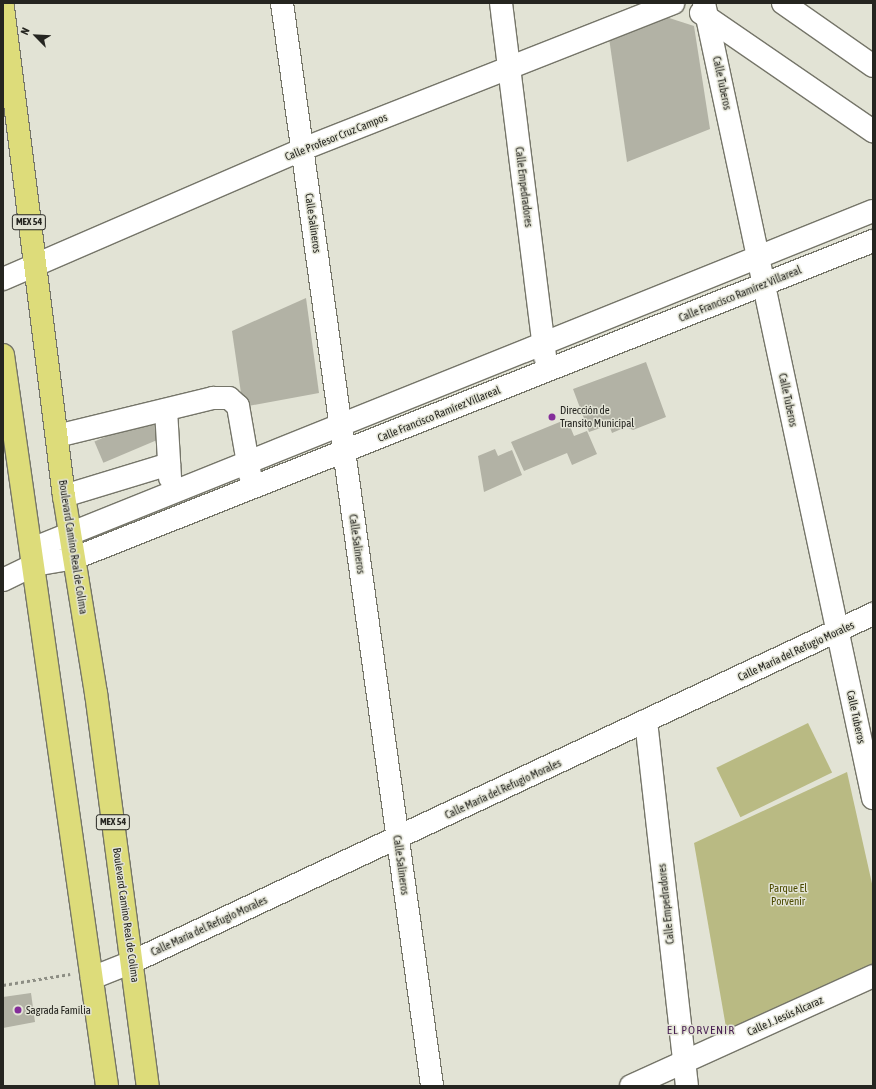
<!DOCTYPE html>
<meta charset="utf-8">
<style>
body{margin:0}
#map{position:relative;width:876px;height:1089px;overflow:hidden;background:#e2e3d5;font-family:"Asap Condensed",sans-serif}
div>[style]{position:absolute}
.green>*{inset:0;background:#b9ba83;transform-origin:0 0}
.building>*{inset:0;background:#b2b2a5;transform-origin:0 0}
.path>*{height:2.5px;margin-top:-1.25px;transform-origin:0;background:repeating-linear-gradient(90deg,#8d8e84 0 3px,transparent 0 6px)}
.roads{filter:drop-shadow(1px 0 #757569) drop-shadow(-1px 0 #757569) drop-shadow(0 1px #757569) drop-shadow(0 -1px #757569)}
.minor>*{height:22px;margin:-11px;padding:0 11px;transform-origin:11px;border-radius:11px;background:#fff}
.major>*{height:22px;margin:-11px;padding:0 11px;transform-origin:11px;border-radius:11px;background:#dddc7a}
.dots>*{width:11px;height:11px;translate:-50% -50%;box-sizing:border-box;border:2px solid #e2e3d5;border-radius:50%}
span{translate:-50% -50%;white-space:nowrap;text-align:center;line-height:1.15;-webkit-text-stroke:3px #e2e3d5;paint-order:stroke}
.shield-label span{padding:1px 3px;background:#e2e3d5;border:1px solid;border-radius:3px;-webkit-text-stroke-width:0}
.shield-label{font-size:10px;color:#252520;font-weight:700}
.street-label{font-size:11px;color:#252520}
.poi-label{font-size:11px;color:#252520}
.left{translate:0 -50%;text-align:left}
.park-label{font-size:11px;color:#4b4a00}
.neighbourhood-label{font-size:12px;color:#481f53;letter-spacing:1px}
.frame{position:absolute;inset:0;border:4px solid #252520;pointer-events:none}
.north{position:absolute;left:16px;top:16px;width:40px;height:40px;-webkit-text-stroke:3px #e2e3d5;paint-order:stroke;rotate:294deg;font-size:11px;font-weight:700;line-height:16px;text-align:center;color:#252520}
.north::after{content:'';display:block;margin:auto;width:14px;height:18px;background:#252520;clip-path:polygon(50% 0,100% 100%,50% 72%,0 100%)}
</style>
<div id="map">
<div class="green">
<div style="left:808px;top:723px;width:55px;height:102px;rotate:64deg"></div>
<div style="clip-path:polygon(847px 772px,873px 888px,873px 967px,727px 1033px,694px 843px)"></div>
</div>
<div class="building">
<div style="clip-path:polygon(663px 16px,694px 26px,710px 129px,627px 162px,609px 38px)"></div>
<div style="clip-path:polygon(306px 298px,319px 393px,243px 407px,232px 331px)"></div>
<div style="clip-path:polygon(646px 362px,666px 417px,633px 430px,626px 427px,612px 433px,609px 425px,589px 432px,573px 389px)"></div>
<div style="left:157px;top:415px;width:23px;height:68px;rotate:67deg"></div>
<div style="clip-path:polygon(567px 419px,574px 436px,587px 431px,597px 454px,572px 465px,567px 453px,524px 471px,511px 442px)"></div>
<div style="clip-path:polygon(495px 449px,498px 456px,512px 450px,522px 475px,484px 492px,478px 456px)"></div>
<div style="clip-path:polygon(31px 993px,35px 1022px,3px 1028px,3px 997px)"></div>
</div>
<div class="path">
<div style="left:3px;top:985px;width:68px;rotate:-9.3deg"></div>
</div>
<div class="roads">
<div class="minor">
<div style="left:282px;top:3px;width:1093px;rotate:82.11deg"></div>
<div style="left:501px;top:3px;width:357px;rotate:82.9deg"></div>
<div style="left:704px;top:3px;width:813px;rotate:78deg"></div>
<div style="left:783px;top:3px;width:110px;rotate:35deg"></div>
<div style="left:701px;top:13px;width:209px;rotate:34.5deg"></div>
<div style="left:3px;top:279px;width:327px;rotate:-23.4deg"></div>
<div style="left:303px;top:149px;width:398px;rotate:-21.5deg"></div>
<div style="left:166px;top:410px;width:68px;rotate:86.6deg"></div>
<div style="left:57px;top:436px;width:161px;rotate:-13.7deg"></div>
<div style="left:213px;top:398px;width:16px"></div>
<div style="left:229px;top:398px;width:12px;rotate:42deg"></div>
<div style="left:238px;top:406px;width:70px;rotate:80.1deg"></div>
<div style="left:64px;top:496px;width:110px;rotate:-16.9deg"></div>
<div style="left:32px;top:549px;width:906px;rotate:-21.9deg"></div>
<div style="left:3px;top:580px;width:34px;rotate:-26deg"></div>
<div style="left:34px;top:565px;width:42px;rotate:-9.7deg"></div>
<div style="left:75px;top:558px;width:859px;rotate:-21.67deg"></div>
<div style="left:646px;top:721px;width:367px;rotate:83.6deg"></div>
<div style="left:92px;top:978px;width:43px;rotate:-21.8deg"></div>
<div style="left:132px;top:962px;width:819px;rotate:-25.16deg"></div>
<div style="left:631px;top:1086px;width:266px;rotate:-24.4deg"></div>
</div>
<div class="major">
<div style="left:3px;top:7px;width:493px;rotate:82.9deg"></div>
<div style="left:64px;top:496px;width:200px;rotate:80.8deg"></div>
<div style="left:96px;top:693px;width:396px;rotate:82.5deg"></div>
<div style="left:3px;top:355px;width:738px;rotate:81.9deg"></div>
</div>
</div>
<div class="dots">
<div style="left:552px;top:417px;background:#842d9a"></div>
<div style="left:18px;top:1010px;background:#842d9a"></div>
</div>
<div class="shield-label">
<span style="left:29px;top:222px">MEX 54</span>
<span style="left:113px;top:822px">MEX 54</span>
</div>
<div class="street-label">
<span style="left:722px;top:83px;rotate:78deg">Calle Tuberos</span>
<span style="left:336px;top:137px;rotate:-22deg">Calle Profesor Cruz Campos</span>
<span style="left:524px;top:187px;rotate:83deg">Calle Empedradores</span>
<span style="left:313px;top:223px;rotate:82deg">Calle Salineros</span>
<span style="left:740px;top:294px;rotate:-22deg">Calle Francisco Ramírez Villareal</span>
<span style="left:788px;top:400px;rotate:78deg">Calle Tuberos</span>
<span style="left:439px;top:414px;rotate:-22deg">Calle Francisco Ramírez Villareal</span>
<span style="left:357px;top:544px;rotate:82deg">Calle Salineros</span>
<span style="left:73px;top:547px;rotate:81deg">Boulevard Camino Real de Colima</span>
<span style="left:796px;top:651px;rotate:-25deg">Calle María del Refugio Morales</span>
<span style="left:856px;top:717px;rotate:78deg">Calle Tuberos</span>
<span style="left:503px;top:789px;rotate:-25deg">Calle María del Refugio Morales</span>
<span style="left:401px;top:865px;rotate:82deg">Calle Salineros</span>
<span style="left:666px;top:904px;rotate:-96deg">Calle Empedradores</span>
<span style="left:126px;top:915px;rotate:82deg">Boulevard Camino Real de Colima</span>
<span style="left:209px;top:926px;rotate:-25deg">Calle María del Refugio Morales</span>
<span style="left:785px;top:1016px;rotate:-24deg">Calle J. Jesús Alcaraz</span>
</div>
<div class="poi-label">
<span class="left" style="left:560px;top:417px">Dirección de<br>Transito Municipal</span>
<span class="left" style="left:26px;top:1010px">Sagrada Familia</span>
</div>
<div class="park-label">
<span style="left:788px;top:895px">Parque El<br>Porvenir</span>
</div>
<div class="neighbourhood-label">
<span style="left:701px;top:1031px">EL PORVENIR</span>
</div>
<div class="frame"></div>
<div class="north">N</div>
</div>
